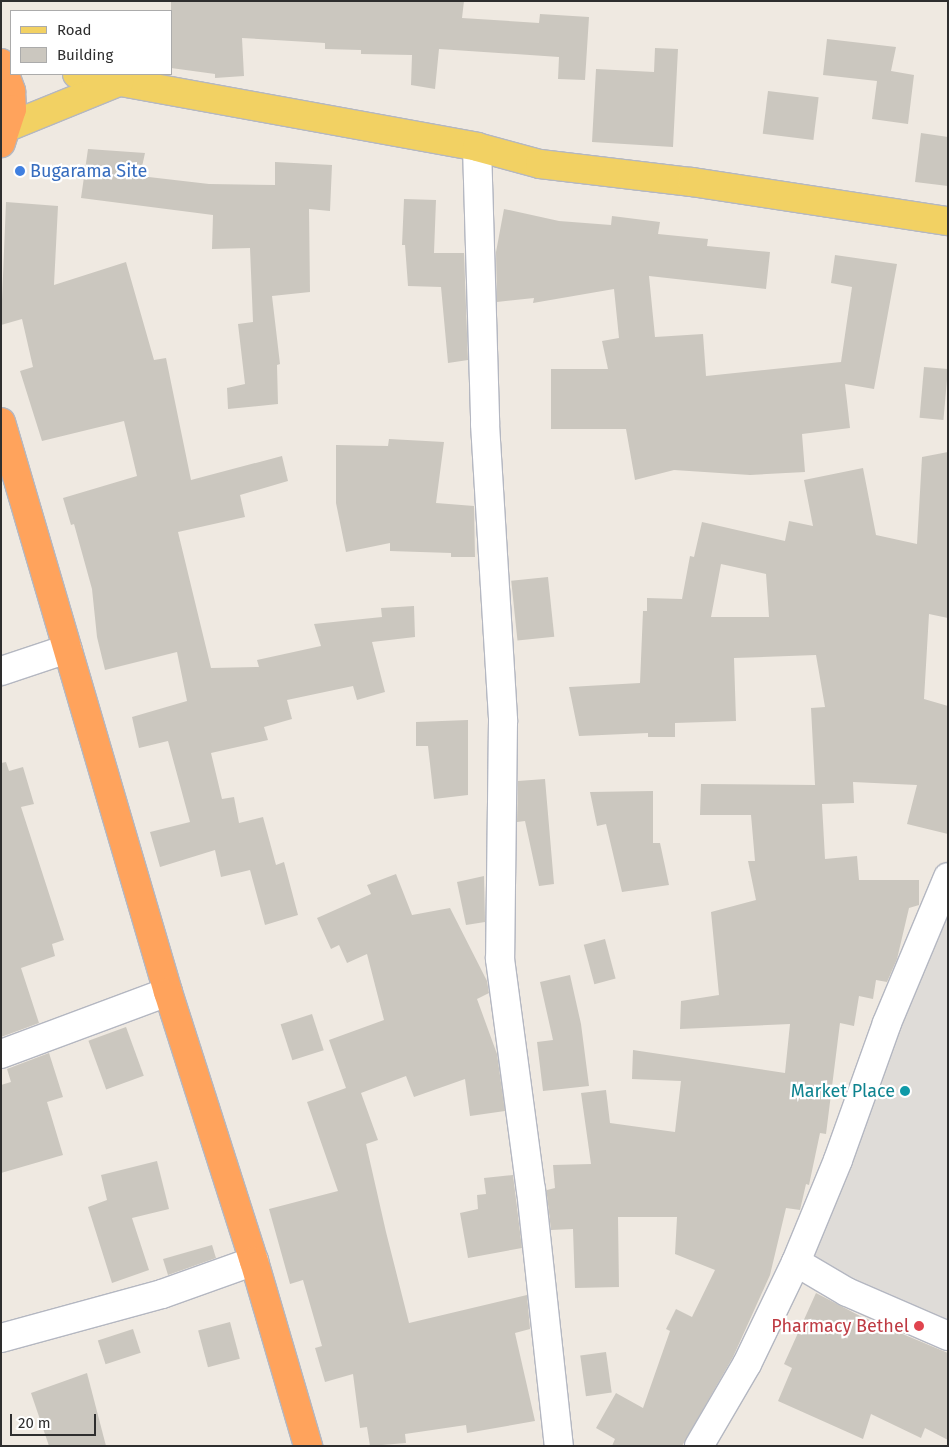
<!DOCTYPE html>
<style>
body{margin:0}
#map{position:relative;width:949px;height:1447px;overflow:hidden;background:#efe9e1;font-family:"Fira Sans",sans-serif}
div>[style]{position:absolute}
.plaza>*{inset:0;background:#dfdcd8}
.building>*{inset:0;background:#cbc7bf;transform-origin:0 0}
.roads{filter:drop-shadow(1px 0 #b4b7c1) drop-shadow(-1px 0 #b4b7c1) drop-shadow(0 1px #b4b7c1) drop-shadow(0 -1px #b4b7c1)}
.minor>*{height:28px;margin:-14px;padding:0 14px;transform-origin:14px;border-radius:14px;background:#fff}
.major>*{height:28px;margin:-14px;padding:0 14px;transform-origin:14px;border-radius:14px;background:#f2d163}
.highway>*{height:28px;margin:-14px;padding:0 14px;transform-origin:14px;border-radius:14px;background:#ffa35c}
.dots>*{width:14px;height:14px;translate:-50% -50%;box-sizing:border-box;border:2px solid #fff;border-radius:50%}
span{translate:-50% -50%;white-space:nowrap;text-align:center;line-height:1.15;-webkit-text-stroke:4.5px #fff;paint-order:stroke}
.shop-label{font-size:18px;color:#366cbe}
.left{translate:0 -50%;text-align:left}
.culture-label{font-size:18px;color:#0d838f}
.right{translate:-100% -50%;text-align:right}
.health-label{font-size:18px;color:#be3a42}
.frame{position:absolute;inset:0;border:2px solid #2e2e2e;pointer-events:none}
.legend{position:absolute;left:10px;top:10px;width:162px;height:65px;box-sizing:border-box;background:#fff;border:1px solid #ababab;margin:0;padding:6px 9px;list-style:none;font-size:15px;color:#2e2e2e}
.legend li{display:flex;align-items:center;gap:10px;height:25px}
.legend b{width:25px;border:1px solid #ababab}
.scale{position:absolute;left:10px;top:1414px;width:86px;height:22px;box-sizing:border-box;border:2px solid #2e2e2e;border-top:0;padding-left:6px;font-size:15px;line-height:18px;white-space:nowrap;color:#2e2e2e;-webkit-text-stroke:4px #fff;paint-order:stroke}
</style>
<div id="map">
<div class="plaza">
<div style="clip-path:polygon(948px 877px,948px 1336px,796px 1262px)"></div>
</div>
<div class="building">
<div style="clip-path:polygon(171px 1px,464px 1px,462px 18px,539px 23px,540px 14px,589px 17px,585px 80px,558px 79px,559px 57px,439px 49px,435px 89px,411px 85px,412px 55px,361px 54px,361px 50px,325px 49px,325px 43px,242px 38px,244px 76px,215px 78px,215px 74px,171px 68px)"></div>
<div style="clip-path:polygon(827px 39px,896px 47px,891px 71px,914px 75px,908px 124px,872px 119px,877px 81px,823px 75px)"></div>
<div style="clip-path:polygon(655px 48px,678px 49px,673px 147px,592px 142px,596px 69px,654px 72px)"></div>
<div style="left:768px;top:91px;width:51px;height:43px;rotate:7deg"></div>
<div style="clip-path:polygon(921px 133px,948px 137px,948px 186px,915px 182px)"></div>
<div style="clip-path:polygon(88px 149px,145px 153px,140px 176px,209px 184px,275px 185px,275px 162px,332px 165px,330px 211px,309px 209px,310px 292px,272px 296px,280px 364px,277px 365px,278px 404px,228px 409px,227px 388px,245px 384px,238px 324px,253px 322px,250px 248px,212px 249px,213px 215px,81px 198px)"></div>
<div style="clip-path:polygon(404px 199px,436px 200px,434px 253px,464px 253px,468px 360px,448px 363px,441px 287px,408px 286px,405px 245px,402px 245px)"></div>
<div style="clip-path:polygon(6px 202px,58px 206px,54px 285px,126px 262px,154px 360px,166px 358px,191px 480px,282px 456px,288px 481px,240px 495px,245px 517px,178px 532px,211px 668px,259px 667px,257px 660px,321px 646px,314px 624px,382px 617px,381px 608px,414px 606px,415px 637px,372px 642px,385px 692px,357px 700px,353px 686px,287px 700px,292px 719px,264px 727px,268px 740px,211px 753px,222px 799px,234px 797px,239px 823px,263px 817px,276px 865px,284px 862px,298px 915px,265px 925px,250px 870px,221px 877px,215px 850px,160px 867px,150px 832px,190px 822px,168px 741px,139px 748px,132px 717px,187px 701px,177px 652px,105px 670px,97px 637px,92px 589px,74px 524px,71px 525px,63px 498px,137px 476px,124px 421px,42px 441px,20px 371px,33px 367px,22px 319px,1px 325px)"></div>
<div style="clip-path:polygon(504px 209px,559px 221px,611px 225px,612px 216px,660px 222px,658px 234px,708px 239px,707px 246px,770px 252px,766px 289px,649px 276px,655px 337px,703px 334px,706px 376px,841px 362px,852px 287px,831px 283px,835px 255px,897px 264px,874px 389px,845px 384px,850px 428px,802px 434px,805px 472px,750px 475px,674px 470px,635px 480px,626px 429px,551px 429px,551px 369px,608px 369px,602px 341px,619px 338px,614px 289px,533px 303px,534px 298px,497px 302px,496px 252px)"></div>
<div style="left:924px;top:367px;width:24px;height:51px;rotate:5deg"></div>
<div style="clip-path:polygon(389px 439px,444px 442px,436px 503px,474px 506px,475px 557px,451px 557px,451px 553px,390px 551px,390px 543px,346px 552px,336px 503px,336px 445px,388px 446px)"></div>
<div style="clip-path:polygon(evenodd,948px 452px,948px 618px,929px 614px,924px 699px,948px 706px,948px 834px,907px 824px,917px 785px,853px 782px,854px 803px,822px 804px,825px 859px,857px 856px,859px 880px,919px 880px,919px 905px,909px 908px,897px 959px,887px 982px,876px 980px,873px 999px,859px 996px,854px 1026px,840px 1023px,826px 1134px,820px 1133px,809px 1185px,806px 1184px,800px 1210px,786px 1208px,770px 1275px,733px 1357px,682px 1446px,612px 1446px,615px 1439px,596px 1428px,616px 1393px,643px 1408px,670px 1331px,666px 1329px,676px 1309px,692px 1317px,715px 1270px,675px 1254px,677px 1217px,618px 1217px,619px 1287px,575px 1288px,573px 1229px,551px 1230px,546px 1187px,547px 1190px,555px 1188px,553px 1165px,591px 1164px,581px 1093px,606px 1090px,610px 1123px,675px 1132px,681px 1081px,632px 1079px,633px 1050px,785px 1073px,790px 1024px,680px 1029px,681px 1001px,719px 995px,711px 912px,756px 900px,748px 861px,755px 861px,751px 815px,700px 815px,701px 784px,815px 785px,811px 708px,825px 707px,816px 655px,734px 658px,736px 721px,675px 723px,675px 737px,648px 737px,648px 733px,579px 736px,569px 687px,640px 683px,643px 611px,647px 611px,647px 598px,682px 599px,690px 556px,694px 557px,702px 522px,785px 541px,789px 521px,813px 526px,804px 480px,863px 468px,876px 535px,917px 544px,922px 457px,948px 452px,721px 564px,766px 574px,769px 617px,711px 617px,721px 564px)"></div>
<div style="left:548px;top:577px;width:60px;height:37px;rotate:84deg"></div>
<div style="clip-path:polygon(468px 720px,468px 795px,434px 799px,428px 746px,416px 746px,416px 722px)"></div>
<div style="clip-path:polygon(6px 762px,9px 771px,23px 767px,34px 804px,21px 807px,64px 940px,52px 944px,55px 956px,21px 968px,39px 1023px,1px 1037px,1px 763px)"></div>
<div style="clip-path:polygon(545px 779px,554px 884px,539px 886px,525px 821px,517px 822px,518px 781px)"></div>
<div style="clip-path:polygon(653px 791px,653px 843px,660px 843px,669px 885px,622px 892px,606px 824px,597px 826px,590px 792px)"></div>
<div style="clip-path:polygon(396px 874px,412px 915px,450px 908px,487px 981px,489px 993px,477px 999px,497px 1054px,505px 1111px,470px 1116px,465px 1079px,414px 1097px,406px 1076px,361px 1093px,378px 1140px,366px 1144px,386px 1232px,409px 1323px,527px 1295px,530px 1329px,515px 1333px,535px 1421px,467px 1433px,466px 1425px,405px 1434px,406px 1443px,370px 1446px,367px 1427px,360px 1428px,353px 1374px,325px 1382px,315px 1348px,322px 1346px,303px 1280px,290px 1284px,269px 1209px,338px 1191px,307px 1102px,346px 1088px,329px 1040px,384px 1020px,367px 954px,347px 963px,339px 945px,331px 949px,317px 918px,371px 894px,367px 885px)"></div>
<div style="clip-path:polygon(484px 876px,485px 922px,466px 925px,457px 882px)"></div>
<div style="left:605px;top:939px;width:41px;height:22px;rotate:75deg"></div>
<div style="clip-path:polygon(570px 975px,581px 1024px,589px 1086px,543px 1091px,537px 1042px,553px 1040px,540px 982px)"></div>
<div style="left:312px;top:1014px;width:38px;height:33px;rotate:72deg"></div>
<div style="left:126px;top:1027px;width:52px;height:40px;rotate:70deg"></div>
<div style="clip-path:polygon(49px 1053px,63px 1097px,47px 1102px,63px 1155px,1px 1173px,1px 1085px,11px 1082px,7px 1069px)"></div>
<div style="clip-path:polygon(157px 1161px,169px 1209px,132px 1218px,149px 1270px,112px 1283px,88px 1207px,107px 1200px,101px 1175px)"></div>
<div style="clip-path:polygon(513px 1175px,522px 1248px,468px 1258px,460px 1213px,478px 1209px,477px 1195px,486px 1194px,484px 1178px)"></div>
<div style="clip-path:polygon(212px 1245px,216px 1258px,168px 1275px,163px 1259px)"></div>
<div style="clip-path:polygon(816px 1293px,862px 1317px,948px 1353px,948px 1440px,925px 1428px,921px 1438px,871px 1414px,863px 1439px,778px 1401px,792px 1368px,784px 1364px)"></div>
<div style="left:230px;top:1322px;width:38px;height:33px;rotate:75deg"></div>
<div style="left:133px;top:1329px;width:25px;height:37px;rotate:72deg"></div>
<div style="left:606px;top:1352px;width:41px;height:26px;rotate:82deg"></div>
<div style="clip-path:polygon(87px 1373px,106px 1446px,49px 1446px,31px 1393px)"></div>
</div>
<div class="roads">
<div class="minor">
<div style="left:477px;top:147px;width:277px;rotate:88.3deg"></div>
<div style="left:485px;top:424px;width:298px;rotate:86.5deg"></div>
<div style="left:503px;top:721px;width:238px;rotate:90.7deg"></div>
<div style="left:500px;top:959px;width:233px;rotate:82.4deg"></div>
<div style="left:531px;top:1190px;width:258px;rotate:83.8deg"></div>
<div style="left:1px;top:671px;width:70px;rotate:-18.4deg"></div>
<div style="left:1px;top:1054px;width:178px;rotate:-20.4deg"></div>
<div style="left:796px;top:1262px;width:59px;rotate:30.5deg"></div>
<div style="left:847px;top:1292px;width:110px;rotate:23.5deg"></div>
<div style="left:1px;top:1338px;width:167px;rotate:-15.3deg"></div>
<div style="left:162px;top:1294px;width:98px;rotate:-19.7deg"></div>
<div style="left:699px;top:1446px;width:95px;rotate:-59.7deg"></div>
<div style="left:747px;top:1364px;width:113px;rotate:-64.3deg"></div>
<div style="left:796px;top:1262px;width:110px;rotate:-67.6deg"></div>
<div style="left:838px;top:1160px;width:145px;rotate:-70.3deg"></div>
<div style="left:887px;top:1023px;width:158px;rotate:-67.3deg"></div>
</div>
<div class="major">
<div style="left:77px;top:74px;width:407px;rotate:10.3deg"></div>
<div style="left:477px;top:147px;width:65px;rotate:15.1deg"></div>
<div style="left:540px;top:164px;width:153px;rotate:6.8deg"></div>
<div style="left:692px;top:182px;width:259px;rotate:8.7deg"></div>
<div style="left:8px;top:127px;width:120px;rotate:-22.1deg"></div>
</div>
<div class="highway">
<div style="left:1px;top:63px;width:30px;rotate:70deg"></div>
<div style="left:11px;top:91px;width:18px;rotate:87deg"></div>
<div style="left:12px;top:109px;width:36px;rotate:108deg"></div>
<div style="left:1px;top:422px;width:594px;rotate:73.67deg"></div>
<div style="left:168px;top:992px;width:282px;rotate:72.3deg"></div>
<div style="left:254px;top:1261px;width:193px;rotate:73.7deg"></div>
</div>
</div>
<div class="dots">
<div style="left:20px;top:171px;background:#3f7fe0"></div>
<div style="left:905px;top:1091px;background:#0f9aa8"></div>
<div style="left:919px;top:1326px;background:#e0444e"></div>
</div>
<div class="shop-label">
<span class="left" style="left:30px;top:171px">Bugarama Site</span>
</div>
<div class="culture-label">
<span class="right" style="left:895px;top:1091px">Market Place</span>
</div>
<div class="health-label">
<span class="right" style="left:909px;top:1326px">Pharmacy Bethel</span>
</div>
<div class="frame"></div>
<ul class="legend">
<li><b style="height:6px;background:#f2d163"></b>Road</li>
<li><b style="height:14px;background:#cbc7bf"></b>Building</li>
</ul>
<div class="scale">20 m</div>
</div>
